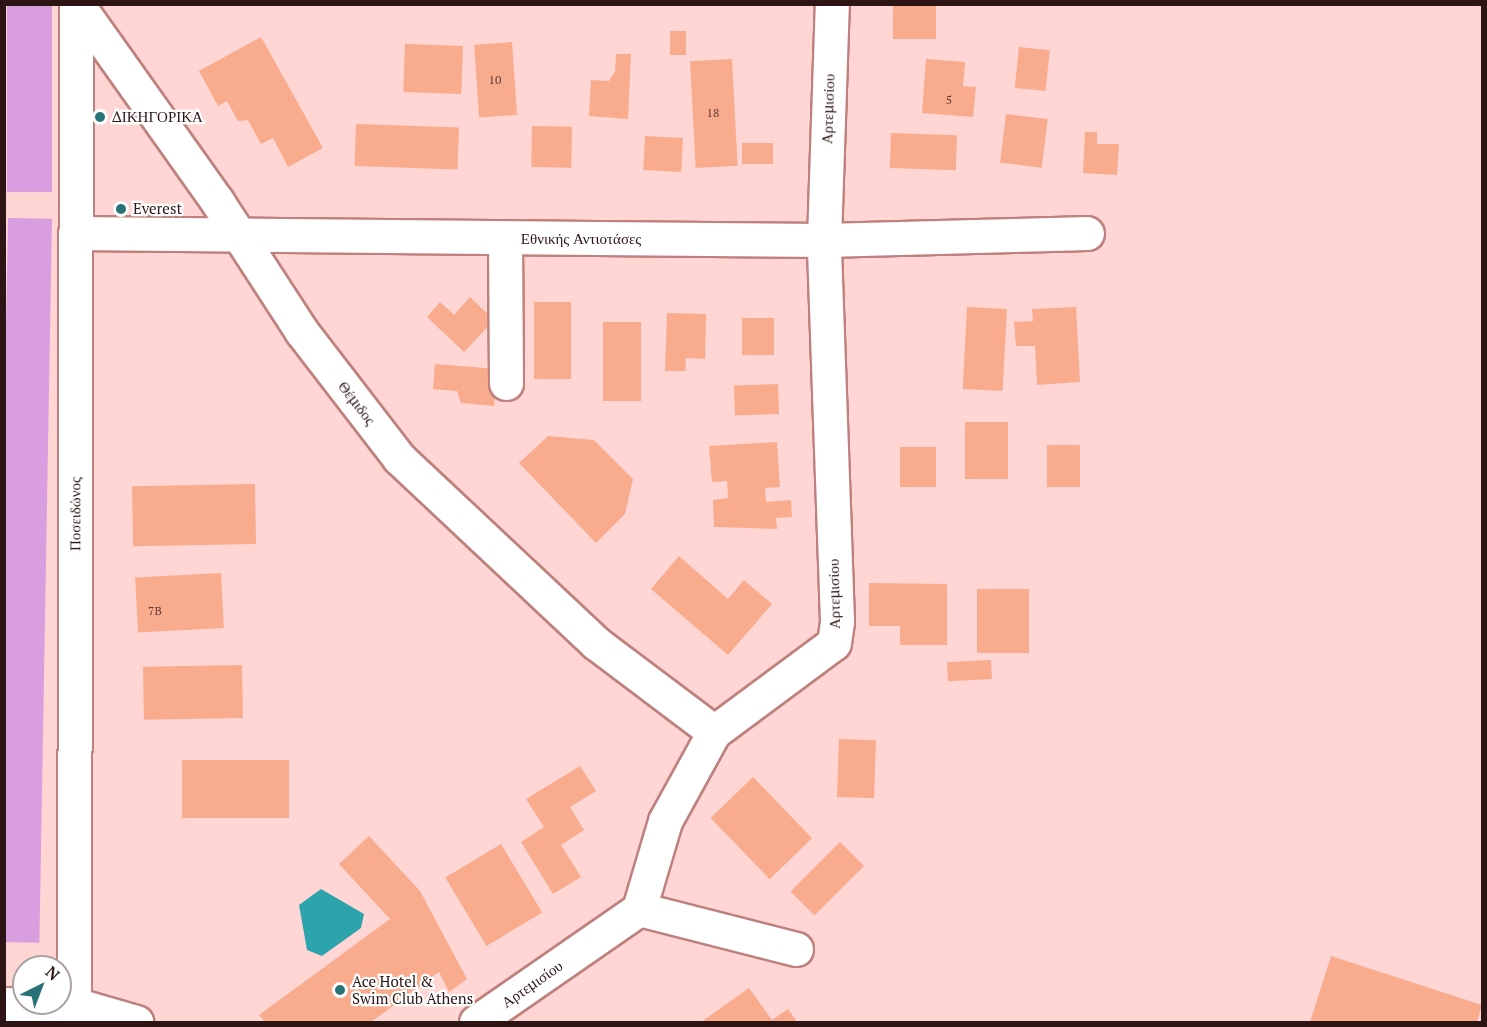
<!DOCTYPE html>
<meta charset="utf-8">
<style>
body{margin:0}
#map{position:relative;width:1487px;height:1027px;overflow:hidden;background:#ffd6d3;font-family:"PT Serif",serif}
div>[style]{position:absolute}
.green>*{inset:0;background:#d89edf;transform-origin:0 0}
.water>*{inset:0;background:#2da3ac}
.building>*{inset:0;background:#f9ac8d;transform-origin:0 0}
.roads{filter:drop-shadow(2px 0 #be817d) drop-shadow(-2px 0 #be817d) drop-shadow(0 2px #be817d) drop-shadow(0 -2px #be817d)}
.minor>*{height:33px;margin:-16.5px;padding:0 16.5px;transform-origin:16.5px;border-radius:16.5px;background:#fff}
.highway>*{height:33px;margin:-16.5px;padding:0 16.5px;transform-origin:16.5px;border-radius:16.5px;background:#fff}
.dots>*{width:16px;height:16px;translate:-50% -50%;box-sizing:border-box;border:3px solid #fff;border-radius:50%}
span{translate:-50% -50%;white-space:nowrap;text-align:center;line-height:1.15;-webkit-text-stroke:4.5px #fff;paint-order:stroke}
.number-label{font-size:12px;color:#5f3b32}
.number-label span{-webkit-text-stroke-width:0}
.street-label{font-size:15px;color:#2c1514}
.poi-label{font-size:15px;color:#2c1514}
.left{translate:0 -50%;text-align:left}
.frame{position:absolute;inset:0;border:6px solid #2c1514;pointer-events:none}
.north{position:absolute;left:12px;top:955px;width:60px;height:60px;box-sizing:border-box;background:#fff;border:2px solid #aba1a1;border-radius:50%;rotate:42deg;font-size:16px;font-weight:700;line-height:24px;text-align:center;color:#2c1514}
.north::after{content:'';display:block;margin:auto;width:21px;height:27px;background:#297378;clip-path:polygon(50% 0,100% 100%,50% 72%,0 100%)}
</style>
<div id="map">
<div class="green">
<div style="left:7px;top:5px;width:45px;height:187px"></div>
<div style="left:8px;top:218px;width:44px;height:724px;rotate:1deg"></div>
</div>
<div class="water">
<div style="clip-path:polygon(321px 889px,364px 914px,361px 928px,322px 956px,307px 950px,299px 905px)"></div>
</div>
<div class="building">
<div style="left:893px;top:5px;width:43px;height:34px"></div>
<div style="left:686px;top:31px;width:24px;height:16px;rotate:90deg"></div>
<div style="clip-path:polygon(261px 37px,323px 148px,288px 167px,273px 138px,261px 144px,248px 120px,238px 121px,227px 101px,218px 106px,199px 71px)"></div>
<div style="left:512px;top:42px;width:73px;height:38px;rotate:86deg"></div>
<div style="left:405px;top:44px;width:58px;height:48px;rotate:2deg"></div>
<div style="left:1019px;top:47px;width:31px;height:41px;rotate:6deg"></div>
<div style="clip-path:polygon(616px 54px,631px 54px,628px 119px,589px 116px,591px 80px,609px 81px,615px 72px)"></div>
<div style="left:732px;top:59px;width:107px;height:42px;rotate:87deg"></div>
<div style="clip-path:polygon(926px 59px,965px 62px,963px 86px,976px 87px,973px 117px,922px 113px)"></div>
<div style="left:1006px;top:114px;width:42px;height:49px;rotate:7deg"></div>
<div style="left:356px;top:124px;width:103px;height:42px;rotate:2deg"></div>
<div style="left:532px;top:126px;width:40px;height:41px;rotate:1deg"></div>
<div style="clip-path:polygon(1085px 132px,1097px 132px,1097px 144px,1119px 144px,1117px 175px,1083px 173px)"></div>
<div style="left:891px;top:133px;width:66px;height:35px;rotate:2deg"></div>
<div style="left:645px;top:136px;width:38px;height:34px;rotate:3deg"></div>
<div style="left:742px;top:143px;width:31px;height:21px"></div>
<div style="clip-path:polygon(470px 297px,494px 320px,464px 352px,427px 317px,440px 302px,454px 315px)"></div>
<div style="left:534px;top:302px;width:37px;height:77px"></div>
<div style="left:967px;top:307px;width:40px;height:82px;rotate:3deg"></div>
<div style="clip-path:polygon(1076px 307px,1080px 382px,1037px 385px,1035px 346px,1016px 346px,1014px 322px,1033px 321px,1032px 309px)"></div>
<div style="clip-path:polygon(667px 313px,706px 314px,705px 359px,686px 358px,685px 371px,665px 371px)"></div>
<div style="left:742px;top:318px;width:32px;height:37px"></div>
<div style="left:603px;top:322px;width:38px;height:79px"></div>
<div style="clip-path:polygon(435px 364px,497px 369px,494px 406px,461px 403px,457px 391px,433px 389px)"></div>
<div style="left:778px;top:384px;width:30px;height:44px;rotate:88deg"></div>
<div style="left:965px;top:422px;width:43px;height:57px"></div>
<div style="clip-path:polygon(548px 436px,594px 440px,633px 479px,625px 514px,596px 543px,519px 463px)"></div>
<div style="clip-path:polygon(777px 442px,780px 487px,765px 488px,766px 502px,791px 500px,792px 517px,776px 518px,777px 529px,714px 527px,713px 500px,728px 498px,727px 481px,712px 482px,709px 446px)"></div>
<div style="left:1047px;top:445px;width:33px;height:42px"></div>
<div style="left:900px;top:447px;width:36px;height:40px"></div>
<div style="left:255px;top:484px;width:60px;height:123px;rotate:89deg"></div>
<div style="clip-path:polygon(679px 556px,728px 599px,744px 580px,772px 604px,728px 655px,651px 589px)"></div>
<div style="left:221px;top:573px;width:55px;height:86px;rotate:87deg"></div>
<div style="clip-path:polygon(869px 583px,947px 584px,947px 645px,900px 645px,900px 626px,869px 626px)"></div>
<div style="left:977px;top:589px;width:52px;height:64px"></div>
<div style="left:991px;top:660px;width:19px;height:44px;rotate:87deg"></div>
<div style="left:242px;top:665px;width:53px;height:99px;rotate:89deg"></div>
<div style="left:839px;top:739px;width:37px;height:58px;rotate:2deg"></div>
<div style="left:182px;top:760px;width:107px;height:58px"></div>
<div style="clip-path:polygon(580px 766px,596px 791px,570px 807px,584px 830px,561px 845px,581px 877px,553px 894px,521px 842px,544px 827px,526px 799px)"></div>
<div style="left:753px;top:777px;width:85px;height:59px;rotate:46deg"></div>
<div style="clip-path:polygon(369px 836px,420px 891px,467px 979px,449px 992px,439px 972px,371px 1022px,265px 1022px,259px 1015px,390px 919px,339px 864px)"></div>
<div style="left:840px;top:842px;width:34px;height:70px;rotate:45deg"></div>
<div style="left:501px;top:844px;width:80px;height:65px;rotate:59deg"></div>
<div style="clip-path:polygon(1331px 956px,1482px 1005px,1477px 1022px,1310px 1022px)"></div>
<div style="clip-path:polygon(749px 988px,772px 1020px,788px 1009px,797px 1022px,701px 1022px)"></div>
</div>
<div class="roads">
<div class="minor">
<div style="left:77px;top:4px;width:242px;rotate:54.6deg"></div>
<div style="left:217px;top:201px;width:156px;rotate:57deg"></div>
<div style="left:302px;top:332px;width:159px;rotate:52.4deg"></div>
<div style="left:399px;top:458px;width:270px;rotate:43.2deg"></div>
<div style="left:596px;top:643px;width:148px;rotate:37deg"></div>
<div style="left:75px;top:233px;width:749px;rotate:0.54deg"></div>
<div style="left:824px;top:240px;width:263px;rotate:-1.5deg"></div>
<div style="left:505px;top:239px;width:144px;rotate:89.6deg"></div>
<div style="left:639px;top:909px;width:162px;rotate:14.3deg"></div>
<div style="left:4px;top:1004px;width:70px"></div>
<div style="left:74px;top:1004px;width:65px;rotate:16.2deg"></div>
<div style="left:476px;top:1022px;width:198px;rotate:-34.7deg"></div>
<div style="left:639px;top:909px;width:92px;rotate:-73.5deg"></div>
<div style="left:665px;top:821px;width:102px;rotate:-61.2deg"></div>
<div style="left:714px;top:732px;width:149px;rotate:-36.6deg"></div>
<div style="left:834px;top:643px;width:22px;rotate:-82deg"></div>
<div style="left:837px;top:621px;width:381px;rotate:-92deg"></div>
<div style="left:824px;top:240px;width:236px;rotate:-88.1deg"></div>
</div>
<div class="highway">
<div style="left:74px;top:1022px;width:1018px;rotate:-89.89deg"></div>
</div>
</div>
<div class="dots">
<div style="left:100px;top:117px;background:#297378"></div>
<div style="left:121px;top:209px;background:#297378"></div>
<div style="left:340px;top:990px;background:#297378"></div>
</div>
<div class="number-label">
<span style="left:495px;top:80px">10</span>
<span style="left:949px;top:100px">5</span>
<span style="left:713px;top:113px">18</span>
<span style="left:155px;top:611px">7B</span>
</div>
<div class="street-label">
<span style="left:828px;top:109px;rotate:-88deg">Αρτεμισίου</span>
<span style="left:581px;top:239px">Εθνικής Αντιοτάσες</span>
<span style="left:357px;top:403px;rotate:52deg">Θέμιδος</span>
<span style="left:75px;top:514px;rotate:-90deg">Ποσειδώνος</span>
<span style="left:834px;top:594px;rotate:-91deg">Αρτεμισίου</span>
<span style="left:532px;top:984px;rotate:-35deg">Αρτεμισίου</span>
</div>
<div class="poi-label">
<span class="left" style="left:112px;top:117px">ΔΙΚΗΓΟΡΙΚΑ</span>
<span class="left" style="left:133px;top:209px">Everest</span>
<span class="left" style="left:352px;top:990px">Ace Hotel &amp;<br>Swim Club Athens</span>
</div>
<div class="frame"></div>
<div class="north">N</div>
</div>
